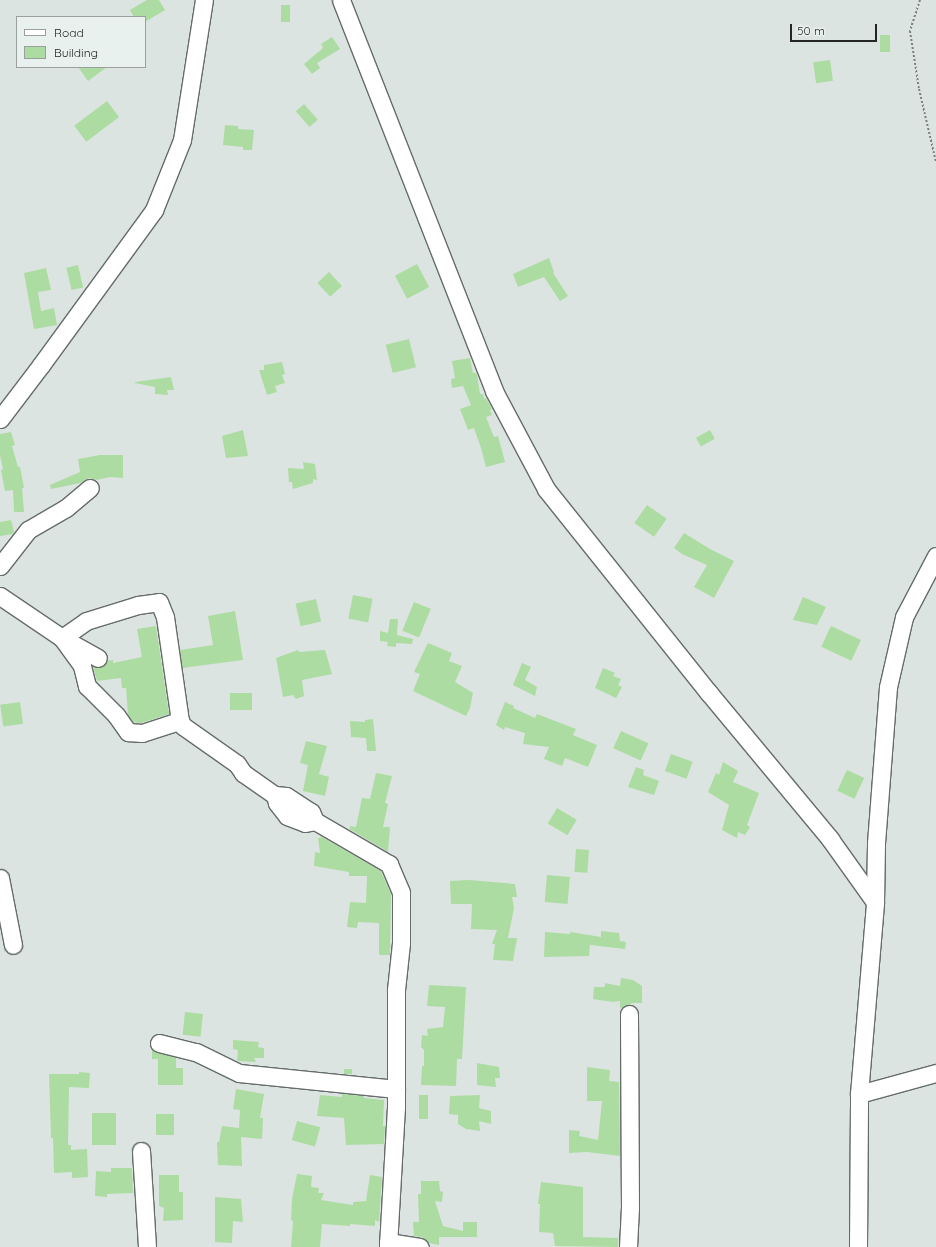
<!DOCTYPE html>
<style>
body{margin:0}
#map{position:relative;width:936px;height:1247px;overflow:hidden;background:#dce4e1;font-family:Quicksand,sans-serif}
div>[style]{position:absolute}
.building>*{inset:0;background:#acdca1;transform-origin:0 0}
.path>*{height:2px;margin-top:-1px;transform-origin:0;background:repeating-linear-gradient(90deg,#7c817f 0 2px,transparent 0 4px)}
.roads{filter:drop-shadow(1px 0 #656c6a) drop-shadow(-1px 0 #656c6a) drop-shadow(0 1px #656c6a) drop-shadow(0 -1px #656c6a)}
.minor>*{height:17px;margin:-8.5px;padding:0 8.5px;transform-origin:8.5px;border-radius:8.5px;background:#fff}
span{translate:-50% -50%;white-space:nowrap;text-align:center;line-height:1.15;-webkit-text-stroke:4px #e9f1ef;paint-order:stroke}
.legend{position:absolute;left:16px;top:16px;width:130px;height:52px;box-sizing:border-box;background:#e9f1ef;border:1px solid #9aa09e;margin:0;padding:5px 7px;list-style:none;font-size:12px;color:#232625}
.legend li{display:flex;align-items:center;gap:8px;height:20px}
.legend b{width:20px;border:1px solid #9aa09e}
.scale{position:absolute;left:790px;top:24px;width:87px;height:18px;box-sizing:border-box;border:2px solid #232625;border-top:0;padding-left:5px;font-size:12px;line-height:14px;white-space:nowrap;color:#232625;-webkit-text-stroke:3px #e9f1ef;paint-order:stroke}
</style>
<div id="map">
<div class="building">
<div style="clip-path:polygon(147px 0,159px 0,165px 10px,145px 22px,145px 17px,134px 17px,130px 10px)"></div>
<div style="left:281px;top:5px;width:9px;height:17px"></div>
<div style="left:880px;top:35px;width:10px;height:17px"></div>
<div style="clip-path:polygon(332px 37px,340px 49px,317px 63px,320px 68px,312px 74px,304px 64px,323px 48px,321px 44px)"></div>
<div style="left:830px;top:60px;width:21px;height:17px;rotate:82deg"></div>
<div style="clip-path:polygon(78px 67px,107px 67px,88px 81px)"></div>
<div style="left:107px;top:101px;width:20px;height:41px;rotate:53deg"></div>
<div style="left:304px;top:104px;width:21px;height:11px;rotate:49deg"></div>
<div style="clip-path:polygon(225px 125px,238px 126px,238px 129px,254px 130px,252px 150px,243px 150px,243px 147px,223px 145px)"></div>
<div style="clip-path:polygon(549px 258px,554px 272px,553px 273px,568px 296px,560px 301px,544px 277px,518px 287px,513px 274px)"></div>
<div style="left:417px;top:264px;width:26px;height:25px;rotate:62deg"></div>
<div style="left:78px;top:265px;width:23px;height:12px;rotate:77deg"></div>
<div style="clip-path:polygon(46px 268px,51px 290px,38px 292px,41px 311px,54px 308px,57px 325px,34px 329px,24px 273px)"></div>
<div style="left:329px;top:272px;width:19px;height:16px;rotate:47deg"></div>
<div style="left:409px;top:339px;width:29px;height:24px;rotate:76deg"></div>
<div style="clip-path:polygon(470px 358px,473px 373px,476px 373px,477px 375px,480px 394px,483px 394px,484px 399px,486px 398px,492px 409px,490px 410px,492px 415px,486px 417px,494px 437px,498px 436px,505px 462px,486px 467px,481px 448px,474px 428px,468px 430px,460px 409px,471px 405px,463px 386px,452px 388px,451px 379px,455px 378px,452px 361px)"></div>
<div style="clip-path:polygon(282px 362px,285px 374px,282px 375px,285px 383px,275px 386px,277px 392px,267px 395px,259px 370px,264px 370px,264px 365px)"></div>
<div style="clip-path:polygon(171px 377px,174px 390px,167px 390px,168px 395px,155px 394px,155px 387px,135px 383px,135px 382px)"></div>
<div style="clip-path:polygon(243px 430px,248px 456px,226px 458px,222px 436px)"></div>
<div style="left:710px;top:430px;width:10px;height:16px;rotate:61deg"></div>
<div style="clip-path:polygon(11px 432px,15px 445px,12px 446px,18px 467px,20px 467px,24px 488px,22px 488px,24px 512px,14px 512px,13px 490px,5px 491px,1px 470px,3px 469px,0 455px,0 434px)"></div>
<div style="clip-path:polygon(100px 455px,123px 455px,123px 478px,110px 477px,96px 480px,89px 478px,80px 483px,51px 489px,50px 485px,80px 472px,78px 459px)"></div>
<div style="clip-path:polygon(303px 462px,315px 464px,317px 480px,313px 479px,313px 483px,293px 489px,292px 482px,289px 482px,288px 468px,304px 469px)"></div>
<div style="left:647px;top:505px;width:24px;height:22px;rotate:35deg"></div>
<div style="clip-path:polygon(11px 520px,14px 532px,13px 534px,0 536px,0 522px)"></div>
<div style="clip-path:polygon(684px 533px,710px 549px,734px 561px,714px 598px,694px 587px,707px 565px,682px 554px,674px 548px)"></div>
<div style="left:353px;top:595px;width:20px;height:24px;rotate:11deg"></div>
<div style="clip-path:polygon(803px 597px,826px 607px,817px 625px,793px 620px)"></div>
<div style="left:316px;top:599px;width:23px;height:21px;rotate:77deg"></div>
<div style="left:414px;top:602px;width:18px;height:31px;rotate:22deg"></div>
<div style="clip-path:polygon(235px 611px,243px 660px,182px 668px,180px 650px,213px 645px,208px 616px)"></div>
<div style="clip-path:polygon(390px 619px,398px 619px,397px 635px,413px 639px,412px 644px,396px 643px,396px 647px,387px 646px,388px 642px,380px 641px,380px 631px,388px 633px)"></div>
<div style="clip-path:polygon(156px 626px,169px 714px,141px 723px,133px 722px,128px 715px,126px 688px,122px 688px,121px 678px,97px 681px,93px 667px,103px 667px,107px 661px,113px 660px,113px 663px,142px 657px,137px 629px)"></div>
<div style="left:831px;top:626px;width:33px;height:23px;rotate:25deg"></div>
<div style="clip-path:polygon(428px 643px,452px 653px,449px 661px,462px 666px,455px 682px,473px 693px,470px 708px,466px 716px,413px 691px,420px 674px,414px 672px)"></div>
<div style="clip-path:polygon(298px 650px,299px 652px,325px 650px,332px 674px,302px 680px,304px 696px,296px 699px,293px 695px,283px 697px,276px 658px)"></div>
<div style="clip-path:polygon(522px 663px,531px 667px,525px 680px,537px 687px,535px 696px,513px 685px)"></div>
<div style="clip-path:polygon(603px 668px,615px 673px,613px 676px,621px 679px,618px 685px,622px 687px,616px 698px,595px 688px)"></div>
<div style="left:230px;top:693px;width:22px;height:17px"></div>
<div style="left:20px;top:702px;width:22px;height:20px;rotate:82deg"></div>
<div style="clip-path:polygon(505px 702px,514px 706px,513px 708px,535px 718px,537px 714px,576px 729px,573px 735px,597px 745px,588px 767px,565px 758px,562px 766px,544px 759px,549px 747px,523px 744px,525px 733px,505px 727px,504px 730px,496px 725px)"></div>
<div style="clip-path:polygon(373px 719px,376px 751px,367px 751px,366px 738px,351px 737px,350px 721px,365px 722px,365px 720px)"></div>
<div style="left:621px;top:731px;width:30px;height:19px;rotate:24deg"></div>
<div style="clip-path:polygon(306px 741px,327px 746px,319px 774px,329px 777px,325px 796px,303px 791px,308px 765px,300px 763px)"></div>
<div style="left:671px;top:754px;width:23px;height:18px;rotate:20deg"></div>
<div style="clip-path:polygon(723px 762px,738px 771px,733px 782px,759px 793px,747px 825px,750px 827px,745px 835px,738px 832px,737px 838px,722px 830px,729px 805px,708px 792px,716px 773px,719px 775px)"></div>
<div style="clip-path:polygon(636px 767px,644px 770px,643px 775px,659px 781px,654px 795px,628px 787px)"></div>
<div style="left:847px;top:770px;width:19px;height:23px;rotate:25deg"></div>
<div style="clip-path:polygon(376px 773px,392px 776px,385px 803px,388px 804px,383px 827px,390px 827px,388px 852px,348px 828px,350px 829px,350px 826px,356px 827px,362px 798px,370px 799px)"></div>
<div style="left:557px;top:808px;width:23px;height:18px;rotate:31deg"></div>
<div style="clip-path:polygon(320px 836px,381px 871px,391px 894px,390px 955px,379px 955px,379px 923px,358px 922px,357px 928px,347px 927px,350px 902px,366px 903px,367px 876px,349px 876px,349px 872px,314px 866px,315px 852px,320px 853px,318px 838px,321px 838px)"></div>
<div style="left:576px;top:849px;width:13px;height:23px;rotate:4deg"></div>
<div style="left:547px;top:875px;width:23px;height:27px;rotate:5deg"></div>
<div style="clip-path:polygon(469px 880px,515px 884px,517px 897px,512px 897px,514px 908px,508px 938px,517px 938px,513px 961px,493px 960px,495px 944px,492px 944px,497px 930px,471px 929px,472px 904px,451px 904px,450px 881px)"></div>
<div style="clip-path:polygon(601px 931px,619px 933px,620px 941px,626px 942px,625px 949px,590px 945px,589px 956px,544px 957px,545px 932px,570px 934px,570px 932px,601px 937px)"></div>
<div style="clip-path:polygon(621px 978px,633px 980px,642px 986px,642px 1003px,631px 1003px,631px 1005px,620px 1008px,620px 1001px,613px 1002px,593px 999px,594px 987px,605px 987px,605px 983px,620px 986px)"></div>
<div style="clip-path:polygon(429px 985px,466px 987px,462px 1059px,457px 1059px,456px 1086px,421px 1085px,422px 1066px,424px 1066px,424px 1050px,421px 1047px,422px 1035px,428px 1036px,427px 1029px,443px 1027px,445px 1007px,427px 1006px)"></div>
<div style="left:185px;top:1012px;width:18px;height:23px;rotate:6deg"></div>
<div style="clip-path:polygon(233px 1040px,259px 1042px,258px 1047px,264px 1048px,264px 1058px,254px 1058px,256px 1062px,237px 1061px,238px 1050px,233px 1049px)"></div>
<div style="clip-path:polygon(152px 1050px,176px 1057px,176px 1068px,183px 1068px,183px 1085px,158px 1085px,158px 1059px,152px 1059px)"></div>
<div style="clip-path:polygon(477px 1063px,499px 1067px,500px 1078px,495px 1078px,496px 1087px,477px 1085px)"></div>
<div style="clip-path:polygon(587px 1067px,610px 1070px,609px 1081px,619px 1082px,620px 1156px,587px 1152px,569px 1153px,569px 1130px,580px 1131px,579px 1136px,598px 1140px,602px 1101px,587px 1101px)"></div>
<div style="left:344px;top:1069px;width:8px;height:5px"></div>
<div style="clip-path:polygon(79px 1072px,90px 1073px,89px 1088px,69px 1087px,68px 1145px,71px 1145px,71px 1150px,87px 1149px,88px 1177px,72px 1178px,72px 1172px,54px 1173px,53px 1138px,51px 1138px,49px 1074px,79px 1074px)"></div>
<div style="clip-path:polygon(236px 1089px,264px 1094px,260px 1118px,263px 1118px,262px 1139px,241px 1137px,242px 1166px,218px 1165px,217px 1142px,219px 1142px,222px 1126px,239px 1128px,240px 1110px,233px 1109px)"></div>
<div style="clip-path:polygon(342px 1094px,364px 1096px,364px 1098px,384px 1100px,383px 1126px,385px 1126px,384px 1144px,346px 1145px,344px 1118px,317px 1116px,320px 1095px,342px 1097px)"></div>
<div style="left:419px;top:1095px;width:9px;height:24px"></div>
<div style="clip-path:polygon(480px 1095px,479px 1108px,491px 1111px,491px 1124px,479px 1121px,480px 1131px,466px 1129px,458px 1124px,458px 1115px,449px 1114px,450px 1096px)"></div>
<div style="left:92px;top:1113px;width:24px;height:32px"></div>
<div style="left:174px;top:1114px;width:21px;height:18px;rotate:90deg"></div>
<div style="left:297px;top:1121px;width:24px;height:20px;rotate:15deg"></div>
<div style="clip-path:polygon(111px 1168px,132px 1168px,133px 1193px,107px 1194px,107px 1197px,95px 1196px,96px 1171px,111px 1172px)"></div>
<div style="clip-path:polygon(297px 1174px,312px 1176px,311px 1187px,319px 1188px,318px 1193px,324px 1193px,321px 1200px,353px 1205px,353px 1202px,366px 1201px,370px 1175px,382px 1177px,379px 1222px,375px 1220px,375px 1226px,350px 1224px,350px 1226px,322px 1224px,320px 1247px,291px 1247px,293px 1221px,291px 1220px,292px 1199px)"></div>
<div style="clip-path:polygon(159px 1175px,179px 1175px,179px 1192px,183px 1192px,183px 1220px,163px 1221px,164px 1208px,159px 1206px)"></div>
<div style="clip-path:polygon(421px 1181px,439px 1181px,440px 1191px,443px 1192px,442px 1202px,435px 1201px,443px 1226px,463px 1231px,463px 1222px,477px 1222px,477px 1237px,439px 1237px,439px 1245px,429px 1243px,422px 1237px,414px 1236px,413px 1222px,419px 1222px,418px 1194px,421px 1194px)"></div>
<div style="clip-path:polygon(541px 1182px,583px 1187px,583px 1237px,618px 1238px,618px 1247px,555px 1246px,553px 1233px,539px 1232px,540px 1204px,538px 1204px)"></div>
<div style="clip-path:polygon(215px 1197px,241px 1199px,243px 1222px,233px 1221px,232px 1243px,215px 1242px)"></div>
</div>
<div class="path">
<div style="left:920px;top:0;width:33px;rotate:108deg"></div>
<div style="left:910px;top:31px;width:59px;rotate:81.2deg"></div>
<div style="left:919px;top:89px;width:75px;rotate:76.9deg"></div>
</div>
<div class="roads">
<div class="minor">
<div style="left:341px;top:0;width:420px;rotate:68.6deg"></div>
<div style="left:494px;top:391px;width:111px;rotate:62deg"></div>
<div style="left:546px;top:489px;width:261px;rotate:51.4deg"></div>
<div style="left:709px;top:693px;width:190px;rotate:50.3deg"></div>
<div style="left:830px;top:839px;width:77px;rotate:54.5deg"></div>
<div style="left:0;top:419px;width:68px;rotate:-52.8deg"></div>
<div style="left:41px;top:365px;width:192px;rotate:-53.9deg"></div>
<div style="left:154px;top:210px;width:75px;rotate:-68.2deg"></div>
<div style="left:182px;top:140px;width:142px;rotate:-81.1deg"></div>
<div style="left:0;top:566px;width:46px;rotate:-52.1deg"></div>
<div style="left:28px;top:530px;width:44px;rotate:-30.1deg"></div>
<div style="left:66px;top:508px;width:31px;rotate:-40deg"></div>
<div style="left:0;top:596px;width:75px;rotate:34.1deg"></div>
<div style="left:62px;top:638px;width:41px;rotate:29.1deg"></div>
<div style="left:62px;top:638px;width:29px;rotate:-35deg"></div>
<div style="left:86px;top:621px;width:54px;rotate:-17.1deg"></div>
<div style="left:138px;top:605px;width:21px;rotate:-8deg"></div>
<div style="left:159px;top:602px;width:16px;rotate:68deg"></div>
<div style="left:165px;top:617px;width:105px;rotate:81.8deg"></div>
<div style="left:180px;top:721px;width:6px;rotate:59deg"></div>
<div style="left:183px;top:726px;width:66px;rotate:35.1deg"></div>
<div style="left:237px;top:764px;width:11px;rotate:56deg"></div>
<div style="left:243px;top:773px;width:39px;rotate:35deg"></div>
<div style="left:275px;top:795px;width:11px;rotate:5deg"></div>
<div style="left:286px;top:796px;width:30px;rotate:33deg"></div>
<div style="left:311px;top:812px;width:10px;rotate:66deg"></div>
<div style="left:315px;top:821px;width:86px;rotate:30.2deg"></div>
<div style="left:389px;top:864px;width:30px;rotate:67deg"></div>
<div style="left:401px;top:892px;width:51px;rotate:90deg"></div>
<div style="left:401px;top:943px;width:47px;rotate:96.1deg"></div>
<div style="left:396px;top:990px;width:117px;rotate:90deg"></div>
<div style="left:396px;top:1107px;width:140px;rotate:93.3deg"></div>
<div style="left:62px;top:638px;width:34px;rotate:54deg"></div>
<div style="left:82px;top:666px;width:21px;rotate:76deg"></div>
<div style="left:87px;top:686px;width:41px;rotate:45deg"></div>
<div style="left:116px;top:715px;width:21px;rotate:55deg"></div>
<div style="left:128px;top:732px;width:14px;rotate:4deg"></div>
<div style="left:142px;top:733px;width:40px;rotate:-18deg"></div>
<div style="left:275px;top:795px;width:8px;rotate:76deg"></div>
<div style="left:277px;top:803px;width:16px;rotate:52deg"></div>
<div style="left:287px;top:816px;width:19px;rotate:21deg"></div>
<div style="left:305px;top:823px;width:10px;rotate:-11deg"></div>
<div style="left:0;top:878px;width:68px;rotate:79deg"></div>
<div style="left:159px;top:1043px;width:38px;rotate:14deg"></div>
<div style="left:196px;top:1052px;width:48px;rotate:26deg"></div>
<div style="left:239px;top:1073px;width:158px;rotate:5.8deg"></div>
<div style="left:859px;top:1094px;width:80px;rotate:-15.3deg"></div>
<div style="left:141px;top:1151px;width:96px;rotate:86.4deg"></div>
<div style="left:388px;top:1242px;width:32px;rotate:9deg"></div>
<div style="left:628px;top:1247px;width:40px;rotate:-87.1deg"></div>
<div style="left:630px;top:1207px;width:193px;rotate:-90.3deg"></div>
<div style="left:858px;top:1247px;width:153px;rotate:-89.6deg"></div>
<div style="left:859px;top:1094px;width:193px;rotate:-85.2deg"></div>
<div style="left:875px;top:902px;width:59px;rotate:-89deg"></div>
<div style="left:876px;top:843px;width:156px;rotate:-85.6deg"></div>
<div style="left:888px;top:687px;width:72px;rotate:-77.1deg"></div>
<div style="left:904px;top:617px;width:69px;rotate:-62.3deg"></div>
</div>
</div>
<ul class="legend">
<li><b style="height:5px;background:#fff"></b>Road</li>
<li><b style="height:11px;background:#acdca1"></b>Building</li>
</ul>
<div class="scale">50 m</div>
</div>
